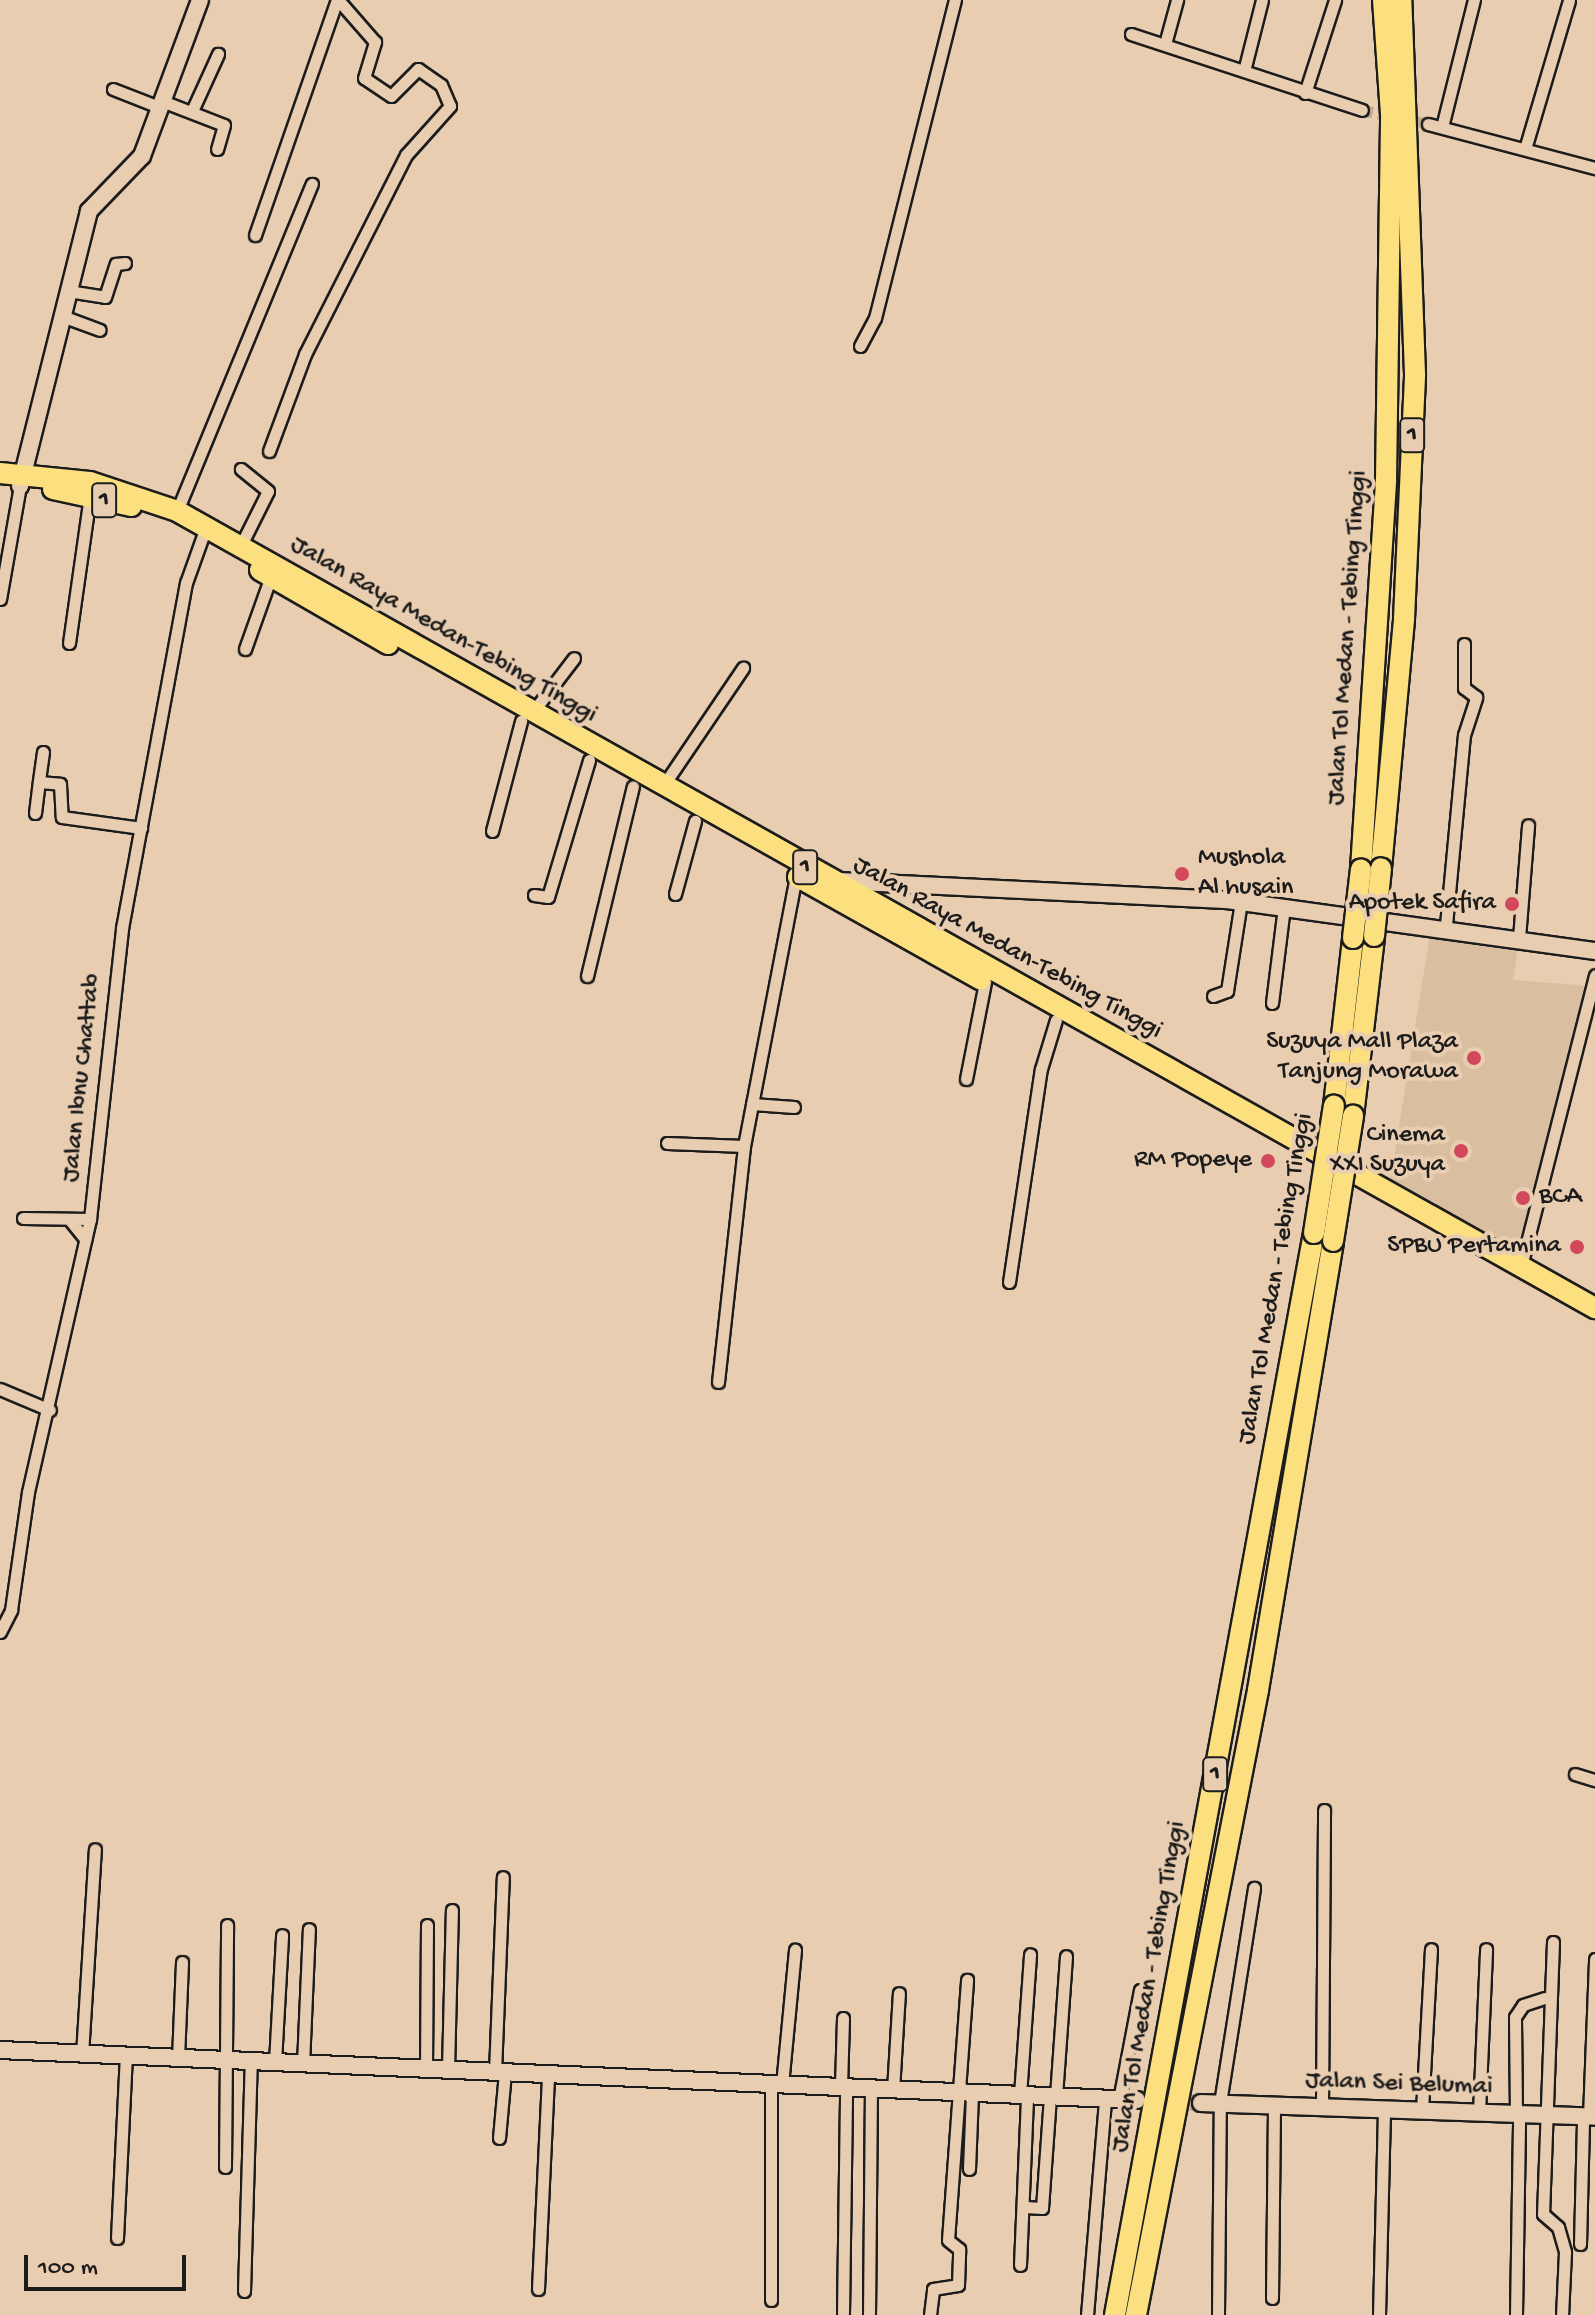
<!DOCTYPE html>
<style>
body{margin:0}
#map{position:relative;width:1595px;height:2315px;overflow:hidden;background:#e9cdb0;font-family:"Gochi Hand",sans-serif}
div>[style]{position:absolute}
.built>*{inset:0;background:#d9bf9f}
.street-tunnel>*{height:11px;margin-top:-5.5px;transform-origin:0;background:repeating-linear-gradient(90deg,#c0aa92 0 11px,transparent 0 16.5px)}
.secondary-tunnel>*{height:16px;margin-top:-8px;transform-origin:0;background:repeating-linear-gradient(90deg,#c0aa92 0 16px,transparent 0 24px)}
.roads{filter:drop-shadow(2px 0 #1c1c1c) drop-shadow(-2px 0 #1c1c1c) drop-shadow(0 2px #1c1c1c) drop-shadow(0 -2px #1c1c1c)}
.street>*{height:11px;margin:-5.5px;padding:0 5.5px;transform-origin:5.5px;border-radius:5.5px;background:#e9cdb0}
.secondary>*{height:16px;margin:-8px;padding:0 8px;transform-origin:8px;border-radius:8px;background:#e9cdb0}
.highway>*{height:20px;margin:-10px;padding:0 10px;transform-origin:10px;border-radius:10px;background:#fce080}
.bridges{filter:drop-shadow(2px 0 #1c1c1c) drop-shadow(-2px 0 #1c1c1c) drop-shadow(0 2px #1c1c1c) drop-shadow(0 -2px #1c1c1c)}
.highway-bridge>*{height:20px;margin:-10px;padding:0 10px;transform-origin:10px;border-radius:10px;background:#fce080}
.dots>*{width:22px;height:22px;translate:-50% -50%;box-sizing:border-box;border:4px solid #e9cdb0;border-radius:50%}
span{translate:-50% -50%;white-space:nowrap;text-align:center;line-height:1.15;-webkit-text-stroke:8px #e9cdb0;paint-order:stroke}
.shield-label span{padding:2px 6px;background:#e9cdb0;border:2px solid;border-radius:6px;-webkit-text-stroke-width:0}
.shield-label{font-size:24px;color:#1c1c1c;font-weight:700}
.street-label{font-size:26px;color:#1c1c1c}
.poi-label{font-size:26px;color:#1c1c1c}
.left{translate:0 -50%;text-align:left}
.right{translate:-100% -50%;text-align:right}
.scale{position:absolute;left:24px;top:2255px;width:162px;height:36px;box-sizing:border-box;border:4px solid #1c1c1c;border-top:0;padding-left:10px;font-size:24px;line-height:28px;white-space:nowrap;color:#1c1c1c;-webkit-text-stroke:6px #e9cdb0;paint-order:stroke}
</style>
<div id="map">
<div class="built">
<div style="clip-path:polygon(1431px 928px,1519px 942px,1513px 980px,1590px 986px,1520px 1256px,1390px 1182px)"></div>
</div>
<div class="street-tunnel">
<div style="left:1362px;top:110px;width:67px;rotate:12deg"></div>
</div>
<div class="secondary-tunnel">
<div style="left:1142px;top:2101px;width:59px;rotate:1.9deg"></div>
</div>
<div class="roads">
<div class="street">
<div style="left:1131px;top:34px;width:243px;rotate:18.2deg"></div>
<div style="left:1165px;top:44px;width:46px;rotate:-74.7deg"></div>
<div style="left:1244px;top:71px;width:73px;rotate:-75.8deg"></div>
<div style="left:113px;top:89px;width:49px;rotate:21.4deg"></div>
<div style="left:1305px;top:93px;width:98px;rotate:-72.1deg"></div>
<div style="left:162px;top:101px;width:66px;rotate:21.2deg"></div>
<div style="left:224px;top:125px;width:25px;rotate:106deg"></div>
<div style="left:192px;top:111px;width:63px;rotate:-65.5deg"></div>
<div style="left:1428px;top:124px;width:173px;rotate:14.8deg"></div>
<div style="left:1442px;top:127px;width:131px;rotate:-75.9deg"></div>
<div style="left:1525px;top:149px;width:155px;rotate:-73.5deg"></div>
<div style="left:255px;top:235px;width:249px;rotate:-70.8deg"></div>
<div style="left:68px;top:291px;width:37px;rotate:9deg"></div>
<div style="left:105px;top:297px;width:35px;rotate:-72deg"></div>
<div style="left:116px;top:264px;width:9px;rotate:-6deg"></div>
<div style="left:62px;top:316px;width:40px;rotate:20.2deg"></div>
<div style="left:860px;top:346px;width:32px;rotate:-62deg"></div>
<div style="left:875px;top:318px;width:328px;rotate:-75.9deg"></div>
<div style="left:269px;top:451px;width:103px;rotate:-69.6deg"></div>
<div style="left:305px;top:354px;width:223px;rotate:-63.1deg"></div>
<div style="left:406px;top:155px;width:66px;rotate:-48.1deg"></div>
<div style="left:450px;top:106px;width:23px;rotate:-113deg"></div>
<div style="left:441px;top:85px;width:28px;rotate:-145deg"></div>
<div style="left:418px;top:69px;width:38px;rotate:135deg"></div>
<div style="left:391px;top:96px;width:32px;rotate:-146deg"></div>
<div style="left:364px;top:78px;width:38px;rotate:-73deg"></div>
<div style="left:375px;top:42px;width:52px;rotate:-131.1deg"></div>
<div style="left:177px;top:511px;width:354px;rotate:-67.6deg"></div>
<div style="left:241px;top:545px;width:60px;rotate:-63.4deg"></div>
<div style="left:268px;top:491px;width:35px;rotate:-141deg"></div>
<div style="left:0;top:599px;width:115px;rotate:-80deg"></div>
<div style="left:69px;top:643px;width:148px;rotate:-81.9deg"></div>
<div style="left:245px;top:649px;width:77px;rotate:-70.4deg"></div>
<div style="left:532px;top:713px;width:69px;rotate:-52.6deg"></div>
<div style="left:43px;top:752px;width:30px;rotate:98deg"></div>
<div style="left:39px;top:782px;width:21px;rotate:5deg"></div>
<div style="left:60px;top:784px;width:33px;rotate:87deg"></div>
<div style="left:62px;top:817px;width:80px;rotate:7.9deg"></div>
<div style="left:663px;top:786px;width:143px;rotate:-55.9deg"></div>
<div style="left:35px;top:813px;width:31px;rotate:-83deg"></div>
<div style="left:492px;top:831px;width:114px;rotate:-75.2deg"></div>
<div style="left:675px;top:894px;width:76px;rotate:-74.7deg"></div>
<div style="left:534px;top:895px;width:14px;rotate:8deg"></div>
<div style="left:548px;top:897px;width:143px;rotate:-73.3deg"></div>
<div style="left:1446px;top:925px;width:191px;rotate:-84.6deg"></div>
<div style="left:1464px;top:735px;width:40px;rotate:-72deg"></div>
<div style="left:1476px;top:697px;width:15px;rotate:-143deg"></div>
<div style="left:1464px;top:688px;width:44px;rotate:-90deg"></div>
<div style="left:1519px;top:938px;width:113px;rotate:-85.4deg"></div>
<div style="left:587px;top:976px;width:195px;rotate:-76.4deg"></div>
<div style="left:1213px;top:996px;width:15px;rotate:-20deg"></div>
<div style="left:1227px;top:991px;width:90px;rotate:-81.1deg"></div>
<div style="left:1272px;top:1003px;width:97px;rotate:-82.9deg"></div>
<div style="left:966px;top:1079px;width:99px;rotate:-78.9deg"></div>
<div style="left:752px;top:1104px;width:42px;rotate:4.1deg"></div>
<div style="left:667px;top:1143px;width:77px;rotate:2.2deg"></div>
<div style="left:23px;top:1218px;width:67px;rotate:0.9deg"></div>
<div style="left:69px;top:1219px;width:26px;rotate:51deg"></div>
<div style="left:1521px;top:1266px;width:300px;rotate:-75.7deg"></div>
<div style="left:1009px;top:1282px;width:215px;rotate:-81.5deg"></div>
<div style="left:1041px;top:1069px;width:51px;rotate:-73deg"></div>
<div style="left:718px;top:1382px;width:237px;rotate:-83.7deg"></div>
<div style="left:744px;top:1146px;width:275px;rotate:-79.1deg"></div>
<div style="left:0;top:1389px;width:54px;rotate:22.8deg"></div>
<div style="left:0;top:1632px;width:25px;rotate:-63deg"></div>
<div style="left:11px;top:1610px;width:119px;rotate:-81.8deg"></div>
<div style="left:28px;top:1492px;width:280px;rotate:-77.2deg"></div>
<div style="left:90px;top:1219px;width:293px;rotate:-83.7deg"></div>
<div style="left:122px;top:928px;width:351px;rotate:-79.5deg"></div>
<div style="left:186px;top:583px;width:59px;rotate:-70.3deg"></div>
<div style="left:1575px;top:1774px;width:21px;rotate:17deg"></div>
<div style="left:1553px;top:1942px;width:272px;rotate:92.1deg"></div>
<div style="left:1543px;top:2214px;width:20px;rotate:41deg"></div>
<div style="left:1558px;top:2227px;width:26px;rotate:74deg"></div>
<div style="left:1565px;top:2252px;width:63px;rotate:92.7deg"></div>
<div style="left:82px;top:2054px;width:205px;rotate:-86.4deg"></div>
<div style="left:178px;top:2058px;width:96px;rotate:-87.6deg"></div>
<div style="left:275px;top:2062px;width:127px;rotate:-86.8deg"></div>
<div style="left:303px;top:2064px;width:135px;rotate:-87.5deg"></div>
<div style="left:426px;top:2069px;width:144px;rotate:-89.6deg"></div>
<div style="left:448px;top:2070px;width:160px;rotate:-88.6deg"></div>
<div style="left:495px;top:2072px;width:195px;rotate:-87.7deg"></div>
<div style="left:782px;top:2085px;width:136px;rotate:-84.5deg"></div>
<div style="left:841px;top:2086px;width:68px;rotate:-88.3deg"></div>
<div style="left:893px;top:2090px;width:97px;rotate:-86.5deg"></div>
<div style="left:1020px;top:2095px;width:141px;rotate:-85.9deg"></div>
<div style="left:1056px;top:2096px;width:140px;rotate:-85.9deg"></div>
<div style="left:1119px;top:2100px;width:112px;rotate:-79.2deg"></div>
<div style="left:1322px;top:2106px;width:296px;rotate:-89.6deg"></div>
<div style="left:1422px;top:2110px;width:161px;rotate:-86.8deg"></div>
<div style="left:1479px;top:2112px;width:163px;rotate:-87.5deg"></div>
<div style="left:1516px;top:2114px;width:97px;rotate:-90.6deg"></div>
<div style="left:1515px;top:2017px;width:14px;rotate:-56deg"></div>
<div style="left:1523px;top:2005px;width:23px;rotate:-18deg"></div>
<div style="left:1589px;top:2117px;width:158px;rotate:-87.8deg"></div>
<div style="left:499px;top:2138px;width:66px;rotate:-84.8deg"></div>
<div style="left:225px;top:2167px;width:242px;rotate:-89.5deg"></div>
<div style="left:969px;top:2169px;width:75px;rotate:-87.7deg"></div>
<div style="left:1025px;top:2207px;width:17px;rotate:3deg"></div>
<div style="left:1042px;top:2208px;width:112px;rotate:-85.9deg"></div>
<div style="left:117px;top:2238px;width:182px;rotate:-87.2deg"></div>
<div style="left:1580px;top:2244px;width:127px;rotate:-88.6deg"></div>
<div style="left:1020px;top:2265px;width:170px;rotate:-87.6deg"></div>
<div style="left:538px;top:2289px;width:215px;rotate:-87.3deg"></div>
<div style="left:244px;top:2291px;width:230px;rotate:-88.3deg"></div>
<div style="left:1272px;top:2298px;width:193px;rotate:-89.4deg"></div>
<div style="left:771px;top:2300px;width:215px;rotate:-90deg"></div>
<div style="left:843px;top:2313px;width:226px;rotate:-89.2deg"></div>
<div style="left:869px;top:2315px;width:227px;rotate:-89.5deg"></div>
<div style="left:930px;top:2315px;width:26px;rotate:-83deg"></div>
<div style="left:933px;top:2289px;width:25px;rotate:-9deg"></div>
<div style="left:958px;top:2285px;width:36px;rotate:-88deg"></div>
<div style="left:959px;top:2249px;width:14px;rotate:-141deg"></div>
<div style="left:948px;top:2240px;width:261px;rotate:-85.8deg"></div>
<div style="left:1087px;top:2315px;width:217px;rotate:-85.2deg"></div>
<div style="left:1218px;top:2315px;width:212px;rotate:-89.5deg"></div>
<div style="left:1220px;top:2103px;width:218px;rotate:-81deg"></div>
<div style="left:1379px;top:2315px;width:206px;rotate:-88.6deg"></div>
<div style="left:1516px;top:2315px;width:201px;rotate:-89.1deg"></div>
</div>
<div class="secondary">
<div style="left:20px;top:486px;width:284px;rotate:-75.9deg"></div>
<div style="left:89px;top:211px;width:76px;rotate:-46.1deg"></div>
<div style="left:142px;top:156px;width:166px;rotate:-69.6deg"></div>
<div style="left:837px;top:881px;width:390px;rotate:2.8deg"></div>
<div style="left:1227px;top:900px;width:372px;rotate:7.9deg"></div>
<div style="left:0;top:2050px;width:1138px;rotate:2.52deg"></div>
<div style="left:1201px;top:2103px;width:394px;rotate:2deg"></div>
</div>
<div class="highway">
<div style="left:0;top:473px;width:90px;rotate:5.7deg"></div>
<div style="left:90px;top:482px;width:92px;rotate:18.4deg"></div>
<div style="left:177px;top:511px;width:1627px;rotate:29.34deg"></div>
<div style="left:53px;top:489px;width:80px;rotate:12.3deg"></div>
<div style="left:260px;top:570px;width:148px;rotate:30deg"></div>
<div style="left:1381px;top:868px;width:250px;rotate:-84.7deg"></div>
<div style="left:1404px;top:619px;width:245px;rotate:-87.4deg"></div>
<div style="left:1415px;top:374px;width:374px;rotate:-92.1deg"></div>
<div style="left:1361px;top:869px;width:390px;rotate:-86.3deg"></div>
<div style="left:1386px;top:480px;width:366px;rotate:-89.2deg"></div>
<div style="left:1391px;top:114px;width:114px;rotate:-94deg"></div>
<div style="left:798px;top:877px;width:209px;rotate:29.3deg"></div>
<div style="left:1334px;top:1106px;width:169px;rotate:-83.5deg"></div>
<div style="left:1353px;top:1116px;width:181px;rotate:-83.3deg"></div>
<div style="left:1115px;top:2315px;width:1100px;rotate:-79.58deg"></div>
<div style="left:1136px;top:2315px;width:637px;rotate:-78.95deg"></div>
<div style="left:1258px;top:1690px;width:455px;rotate:-80.5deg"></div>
</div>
</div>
<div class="bridges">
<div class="highway-bridge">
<div style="left:1374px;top:936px;width:68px;rotate:-84.1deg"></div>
<div style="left:1353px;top:938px;width:69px;rotate:-83.4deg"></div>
<div style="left:1314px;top:1233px;width:129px;rotate:-81.1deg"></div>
<div style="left:1333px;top:1241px;width:127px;rotate:-80.9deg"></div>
</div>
</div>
<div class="dots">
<div style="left:1182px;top:874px;background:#d1495b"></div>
<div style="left:1512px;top:904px;background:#d1495b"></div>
<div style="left:1474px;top:1058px;background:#d1495b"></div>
<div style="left:1461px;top:1151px;background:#d1495b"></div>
<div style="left:1268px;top:1161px;background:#d1495b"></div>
<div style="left:1523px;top:1198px;background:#d1495b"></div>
<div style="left:1577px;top:1247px;background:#d1495b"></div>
</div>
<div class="shield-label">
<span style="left:1412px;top:435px">1</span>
<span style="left:104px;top:500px">1</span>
<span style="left:805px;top:867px">1</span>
<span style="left:1215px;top:1774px">1</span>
</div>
<div class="street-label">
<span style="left:443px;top:631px;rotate:30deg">Jalan Raya Medan-Tebing Tinggi</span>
<span style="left:1349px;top:638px;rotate:-86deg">Jalan Tol Medan - Tebing Tinggi</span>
<span style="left:1007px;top:949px;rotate:29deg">Jalan Raya Medan-Tebing Tinggi</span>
<span style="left:83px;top:1078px;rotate:-84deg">Jalan Ibnu Chattab</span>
<span style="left:1277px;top:1279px;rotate:-80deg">Jalan Tol Medan - Tebing Tinggi</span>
<span style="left:1150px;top:1987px;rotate:-80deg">Jalan Tol Medan - Tebing Tinggi</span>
<span style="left:1399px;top:2085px;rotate:2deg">Jalan Sei Belumai</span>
</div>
<div class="poi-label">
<span class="left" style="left:1198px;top:874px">Mushola<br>Al husain</span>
<span class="right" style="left:1496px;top:904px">Apotek Safira</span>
<span class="right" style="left:1458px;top:1058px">Suzuya Mall Plaza<br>Tanjung Morawa</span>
<span class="right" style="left:1445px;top:1151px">Cinema<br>XXI Suzuya</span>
<span class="right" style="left:1252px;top:1161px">RM Popeye</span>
<span class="left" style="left:1539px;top:1198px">BCA</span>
<span class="right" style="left:1561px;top:1247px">SPBU Pertamina</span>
</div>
<div class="scale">100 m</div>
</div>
